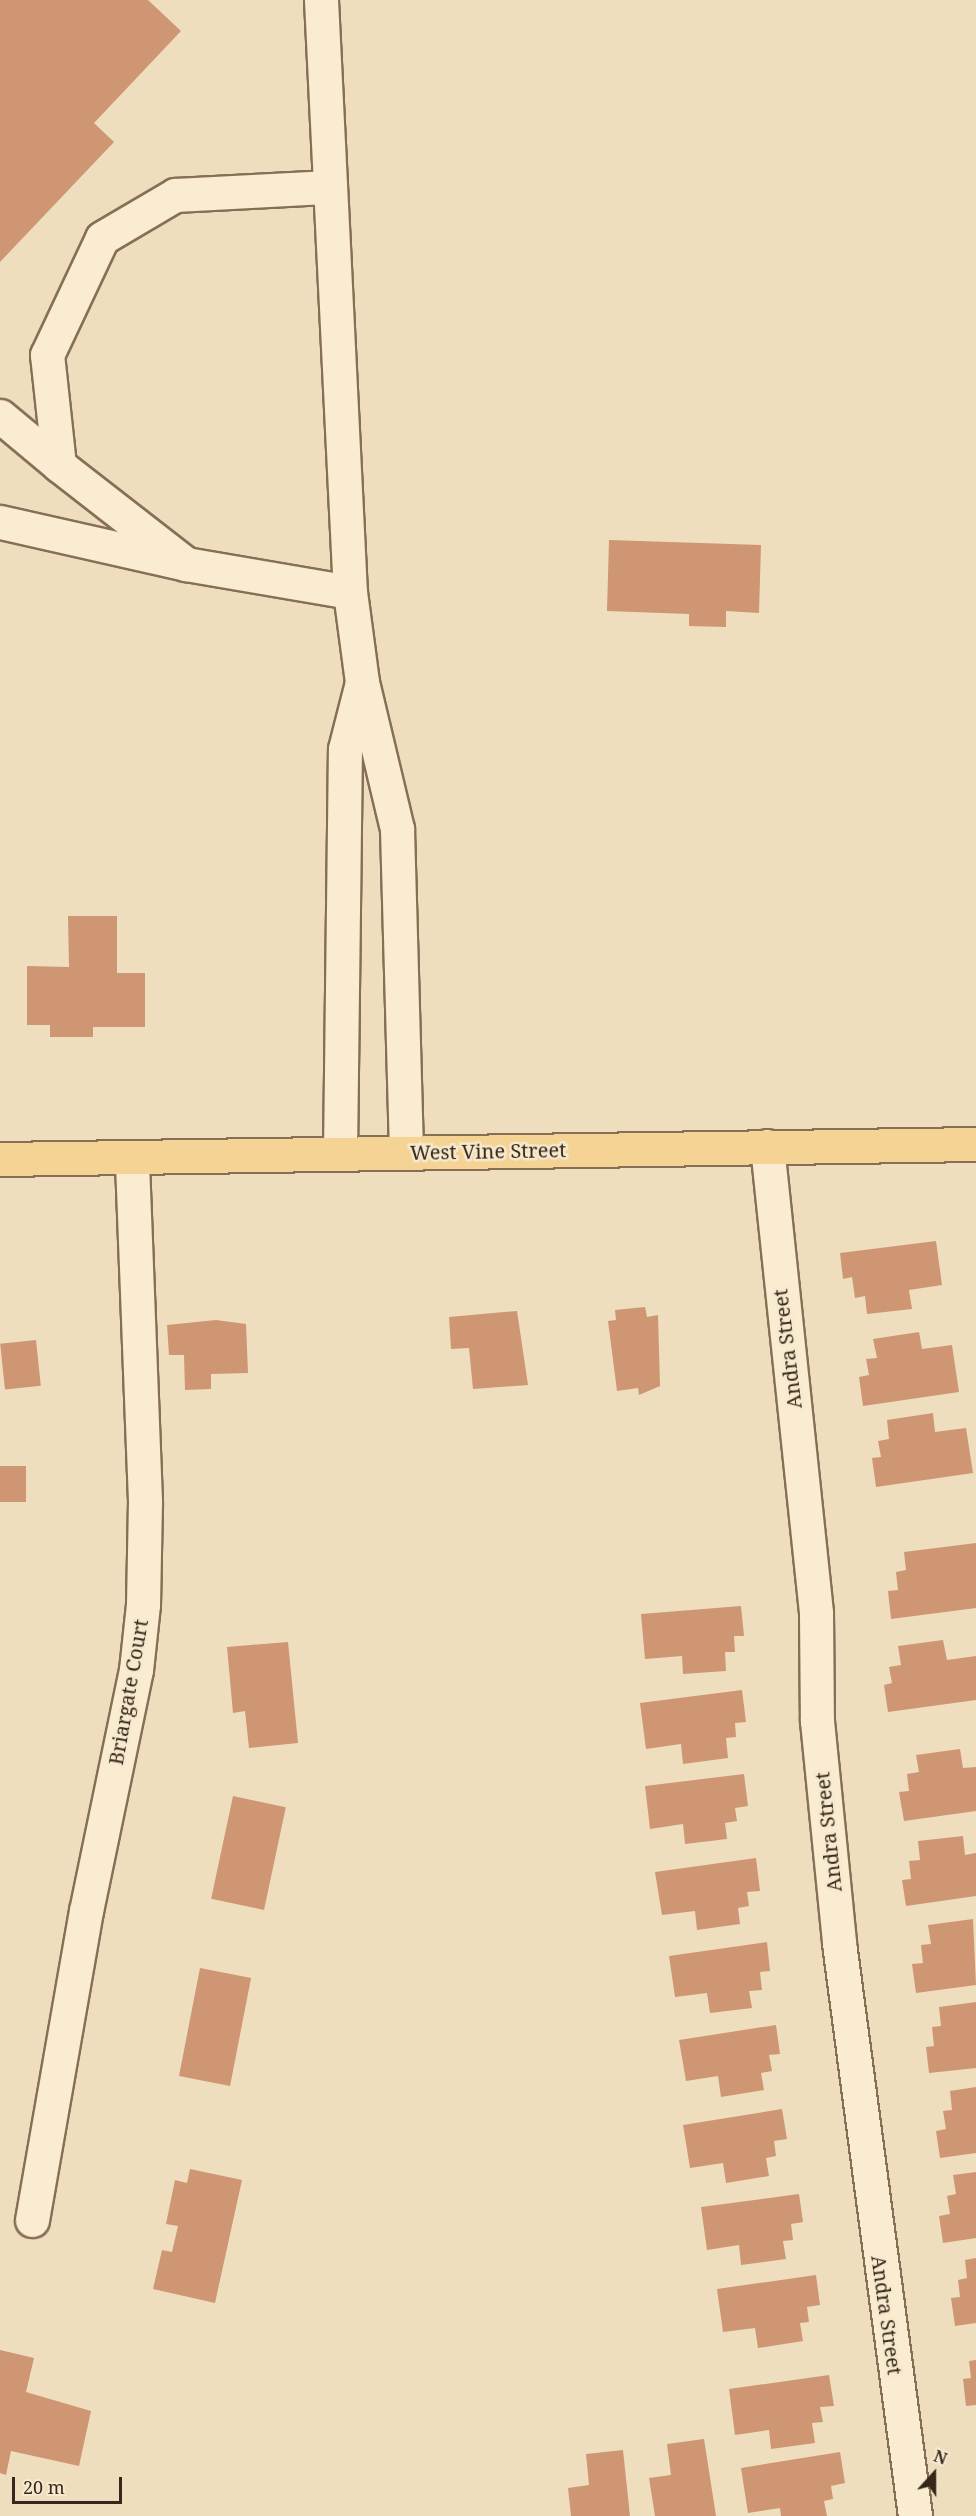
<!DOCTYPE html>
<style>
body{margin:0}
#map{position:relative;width:976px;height:2516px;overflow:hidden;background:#eedebe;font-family:"Noto Serif",serif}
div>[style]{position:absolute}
.building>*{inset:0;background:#ce9673;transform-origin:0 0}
.roads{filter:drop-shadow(2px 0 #876f56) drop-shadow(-2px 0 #876f56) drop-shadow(0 2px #876f56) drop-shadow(0 -2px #876f56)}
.minor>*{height:33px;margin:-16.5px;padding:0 16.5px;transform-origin:16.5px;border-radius:16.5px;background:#f9ecd1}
.major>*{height:33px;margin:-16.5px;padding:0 16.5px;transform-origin:16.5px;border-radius:16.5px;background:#f4d394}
span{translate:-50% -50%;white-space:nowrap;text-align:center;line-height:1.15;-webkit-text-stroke:5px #f6e9cd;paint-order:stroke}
.street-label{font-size:20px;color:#36271b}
.north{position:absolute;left:904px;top:2444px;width:60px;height:60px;-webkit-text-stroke:4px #f6e9cd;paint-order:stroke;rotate:21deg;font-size:16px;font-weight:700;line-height:24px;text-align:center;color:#36271b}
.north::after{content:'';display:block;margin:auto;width:21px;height:27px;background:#36271b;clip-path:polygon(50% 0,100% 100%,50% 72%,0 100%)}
.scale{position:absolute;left:12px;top:2477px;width:110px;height:27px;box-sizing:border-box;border:3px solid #36271b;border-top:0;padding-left:8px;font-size:18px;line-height:21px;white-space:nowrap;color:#36271b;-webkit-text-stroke:4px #f6e9cd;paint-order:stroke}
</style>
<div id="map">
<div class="building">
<div style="clip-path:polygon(0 0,148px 0,181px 31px,94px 123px,114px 142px,0 262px)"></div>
<div style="clip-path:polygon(609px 540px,761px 545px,759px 613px,726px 611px,726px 627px,689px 626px,689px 614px,607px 611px)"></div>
<div style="clip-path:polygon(68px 916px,117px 916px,117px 973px,145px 973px,145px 1027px,93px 1027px,93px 1037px,50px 1037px,50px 1025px,27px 1025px,27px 966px,69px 967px)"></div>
<div style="clip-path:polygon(936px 1241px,942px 1285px,909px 1290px,912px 1309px,867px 1314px,865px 1296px,855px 1298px,852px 1277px,843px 1279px,840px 1253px)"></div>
<div style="clip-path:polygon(645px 1307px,647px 1317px,658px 1315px,660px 1386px,639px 1395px,638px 1388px,617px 1391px,608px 1321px,616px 1320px,615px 1310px)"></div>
<div style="clip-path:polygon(517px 1311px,528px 1385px,473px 1389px,469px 1348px,451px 1349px,449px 1317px)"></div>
<div style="clip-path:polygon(216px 1320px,246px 1324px,248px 1373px,211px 1374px,211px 1389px,185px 1390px,184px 1355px,169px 1355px,167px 1325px)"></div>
<div style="clip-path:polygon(919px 1332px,922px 1349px,952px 1345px,959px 1392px,863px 1406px,859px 1377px,869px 1375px,866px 1359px,877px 1358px,873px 1339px)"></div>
<div style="left:36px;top:1340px;width:46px;height:36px;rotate:84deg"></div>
<div style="clip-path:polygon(933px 1413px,935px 1432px,966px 1428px,973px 1473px,876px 1487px,872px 1458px,881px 1457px,878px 1441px,889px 1439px,887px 1420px)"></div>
<div style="left:0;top:1466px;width:26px;height:36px"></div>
<div style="clip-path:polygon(976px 1543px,976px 1608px,891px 1619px,888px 1591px,898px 1590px,896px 1572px,906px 1570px,904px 1552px)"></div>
<div style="clip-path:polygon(741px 1606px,744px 1636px,734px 1636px,735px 1652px,725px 1652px,726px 1671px,683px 1674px,682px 1656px,645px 1659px,641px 1614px)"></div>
<div style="clip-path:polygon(943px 1640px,947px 1660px,976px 1656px,976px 1700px,888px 1712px,884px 1685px,892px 1683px,889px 1667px,901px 1665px,898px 1646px)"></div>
<div style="clip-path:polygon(288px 1642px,298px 1743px,249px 1748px,245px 1711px,233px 1713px,227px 1647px)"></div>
<div style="clip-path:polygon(742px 1690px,746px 1722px,735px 1723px,736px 1737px,726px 1738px,728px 1758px,683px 1764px,681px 1744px,646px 1749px,640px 1703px)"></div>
<div style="clip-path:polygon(960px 1749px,963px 1768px,976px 1767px,976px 1811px,904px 1821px,899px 1792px,909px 1791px,907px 1774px,919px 1772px,916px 1755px)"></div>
<div style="clip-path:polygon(744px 1774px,748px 1806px,735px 1808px,737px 1821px,725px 1823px,727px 1839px,685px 1844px,683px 1824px,650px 1829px,645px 1786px)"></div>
<div style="left:233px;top:1796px;width:54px;height:105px;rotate:12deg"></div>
<div style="clip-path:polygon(963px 1836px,965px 1855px,976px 1853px,976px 1896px,906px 1906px,902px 1880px,911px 1879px,909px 1861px,920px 1860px,918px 1841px)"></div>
<div style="clip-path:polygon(756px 1858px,760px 1891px,747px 1892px,749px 1906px,738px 1908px,740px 1924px,697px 1930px,695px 1911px,662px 1915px,655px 1872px)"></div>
<div style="clip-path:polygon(973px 1919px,976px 1985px,916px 1993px,912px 1964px,923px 1963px,921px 1945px,931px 1944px,928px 1925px)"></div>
<div style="clip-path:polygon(767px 1942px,770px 1971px,760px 1972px,762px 1990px,749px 1991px,752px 2008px,710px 2013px,707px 1993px,675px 1997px,669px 1956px)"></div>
<div style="left:200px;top:1968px;width:52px;height:110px;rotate:11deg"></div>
<div style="clip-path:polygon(976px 2002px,976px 2068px,929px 2073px,926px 2047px,934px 2046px,932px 2027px,941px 2026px,939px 2007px)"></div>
<div style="clip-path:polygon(776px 2025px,780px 2054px,769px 2055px,772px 2071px,761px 2073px,764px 2090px,721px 2097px,718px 2076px,686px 2081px,679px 2040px)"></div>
<div style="clip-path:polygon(976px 2087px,976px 2153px,940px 2158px,936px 2131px,946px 2129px,943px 2111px,952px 2110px,950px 2091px)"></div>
<div style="clip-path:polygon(782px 2109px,787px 2139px,774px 2141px,776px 2156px,766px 2158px,769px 2176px,726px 2183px,723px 2163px,690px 2168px,683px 2125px)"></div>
<div style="clip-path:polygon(190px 2169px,242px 2180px,215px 2303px,153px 2289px,162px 2250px,172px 2252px,178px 2226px,166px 2224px,175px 2180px,187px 2183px)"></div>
<div style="clip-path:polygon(976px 2172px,976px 2238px,943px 2243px,939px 2216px,950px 2214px,947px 2196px,956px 2194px,953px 2175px)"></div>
<div style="clip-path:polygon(799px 2194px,803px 2222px,791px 2224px,793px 2240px,783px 2241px,786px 2259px,741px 2265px,739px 2245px,707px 2250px,701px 2207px)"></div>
<div style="clip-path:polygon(976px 2258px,976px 2323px,955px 2326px,951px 2298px,960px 2297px,958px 2280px,967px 2278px,965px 2260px)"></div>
<div style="clip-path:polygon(816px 2275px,820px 2305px,807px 2307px,809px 2322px,800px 2323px,803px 2341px,758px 2348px,755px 2328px,723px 2332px,717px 2289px)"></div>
<div style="clip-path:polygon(0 2350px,34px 2358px,26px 2392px,91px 2411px,79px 2466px,11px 2451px,6px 2475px,0 2473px)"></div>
<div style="clip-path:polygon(976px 2360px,976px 2405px,966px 2406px,963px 2379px,971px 2378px,969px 2361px)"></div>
<div style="clip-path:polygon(829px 2375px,834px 2406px,820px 2407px,823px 2422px,812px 2423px,815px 2443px,771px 2449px,769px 2430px,735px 2435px,729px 2389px)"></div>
<div style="clip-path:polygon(704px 2439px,716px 2516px,655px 2516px,649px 2478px,671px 2475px,667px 2444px)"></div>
<div style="clip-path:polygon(623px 2450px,630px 2516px,571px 2516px,568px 2488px,589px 2485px,586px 2454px)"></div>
<div style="clip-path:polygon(840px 2452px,845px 2483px,831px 2486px,833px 2499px,824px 2501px,827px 2516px,781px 2516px,780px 2508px,748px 2513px,741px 2468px)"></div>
</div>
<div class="roads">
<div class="minor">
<div style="left:321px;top:0;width:593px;rotate:87.2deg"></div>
<div style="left:350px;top:592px;width:91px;rotate:82.4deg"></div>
<div style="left:362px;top:682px;width:151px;rotate:76.6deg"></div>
<div style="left:397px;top:829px;width:324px;rotate:88.4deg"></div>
<div style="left:0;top:416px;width:77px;rotate:39.7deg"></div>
<div style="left:0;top:522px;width:191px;rotate:12.7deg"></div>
<div style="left:186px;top:564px;width:166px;rotate:9.7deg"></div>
<div style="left:186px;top:564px;width:161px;rotate:-142.1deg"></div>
<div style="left:59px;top:465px;width:111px;rotate:-96.2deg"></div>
<div style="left:47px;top:355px;width:129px;rotate:-64.8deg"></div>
<div style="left:102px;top:238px;width:85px;rotate:-30.5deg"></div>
<div style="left:175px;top:195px;width:155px;rotate:-3deg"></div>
<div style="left:767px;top:1146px;width:470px;rotate:84deg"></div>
<div style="left:816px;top:1613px;width:108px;rotate:89.5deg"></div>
<div style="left:817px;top:1721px;width:223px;rotate:84.3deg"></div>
<div style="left:839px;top:1943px;width:578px;rotate:82.44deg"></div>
<div style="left:340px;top:1154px;width:405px;rotate:-89.3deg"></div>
<div style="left:345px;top:749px;width:65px;rotate:-75.7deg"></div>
<div style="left:32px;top:2220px;width:314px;rotate:-80.1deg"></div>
<div style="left:86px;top:1911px;width:246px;rotate:-78.3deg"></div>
<div style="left:136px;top:1670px;width:65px;rotate:-83.9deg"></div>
<div style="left:143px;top:1605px;width:104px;rotate:-88.9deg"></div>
<div style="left:145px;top:1501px;width:344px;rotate:-92.2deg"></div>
</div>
<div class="major">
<div style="left:0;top:1159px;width:976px;rotate:-0.88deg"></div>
</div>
</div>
<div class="street-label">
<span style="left:488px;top:1151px;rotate:-1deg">West Vine Street</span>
<span style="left:787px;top:1349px;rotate:-97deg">Andra Street</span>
<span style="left:128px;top:1692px;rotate:-80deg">Briargate Court</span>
<span style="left:828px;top:1832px;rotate:-96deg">Andra Street</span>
<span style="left:887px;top:2315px;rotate:82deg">Andra Street</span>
</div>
<div class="north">N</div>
<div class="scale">20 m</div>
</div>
